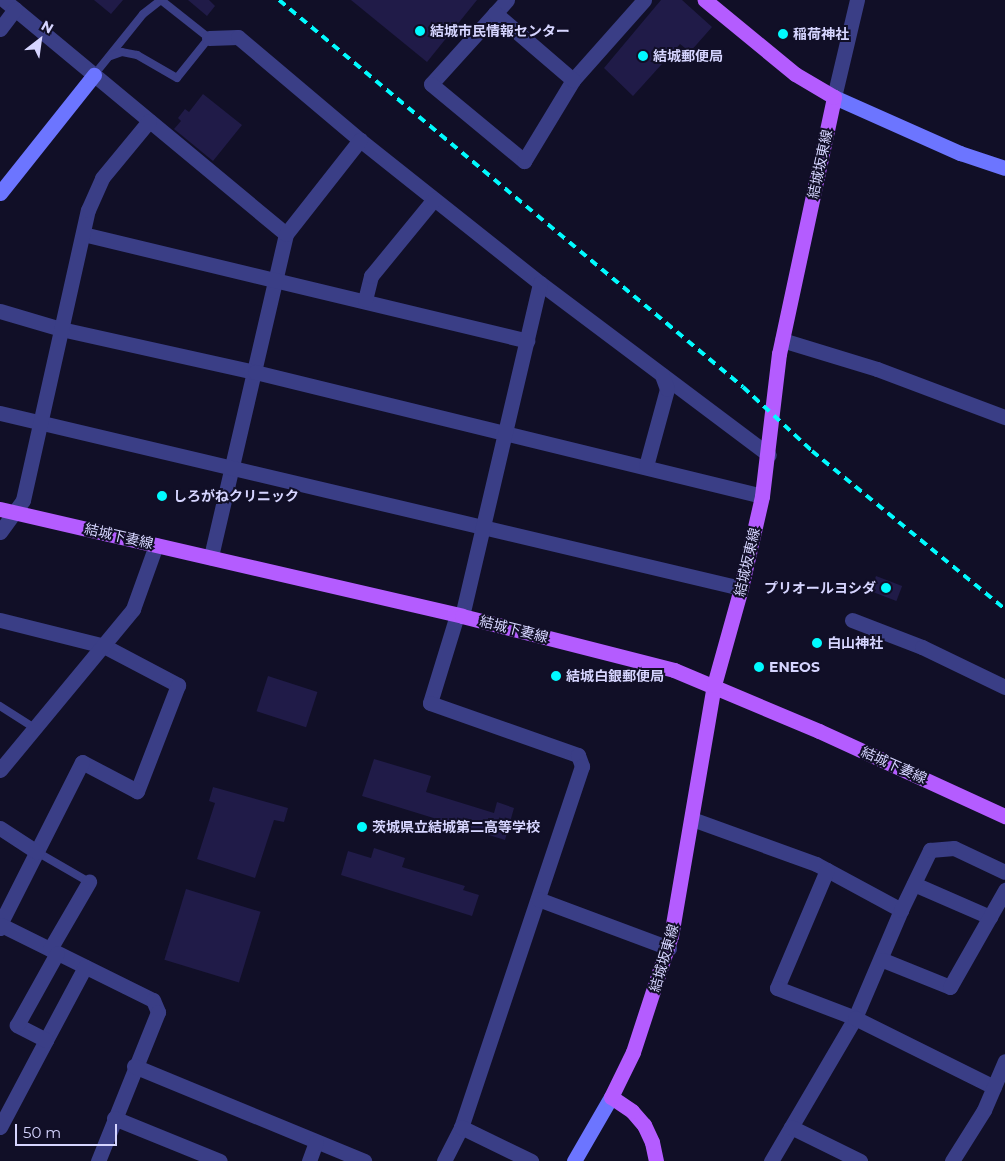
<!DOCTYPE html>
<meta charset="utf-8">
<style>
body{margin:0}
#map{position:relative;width:1005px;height:1161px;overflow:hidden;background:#110f27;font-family:Montserrat,"Noto Sans JP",sans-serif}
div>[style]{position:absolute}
.building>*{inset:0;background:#201b48;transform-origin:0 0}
.lane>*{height:8px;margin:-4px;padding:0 4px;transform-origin:4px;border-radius:4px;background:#3a3e86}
.street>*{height:15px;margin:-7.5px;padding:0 7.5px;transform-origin:7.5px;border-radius:7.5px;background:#3a3e86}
.secondary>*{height:15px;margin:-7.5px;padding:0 7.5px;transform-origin:7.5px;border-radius:7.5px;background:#6c75ff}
.primary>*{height:15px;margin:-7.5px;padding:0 7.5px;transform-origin:7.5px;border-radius:7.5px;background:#b45cff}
.rail>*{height:4px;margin-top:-2px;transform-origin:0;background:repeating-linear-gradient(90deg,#01fbff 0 8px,transparent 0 14px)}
.dots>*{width:14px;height:14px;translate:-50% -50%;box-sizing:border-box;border:2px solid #110f27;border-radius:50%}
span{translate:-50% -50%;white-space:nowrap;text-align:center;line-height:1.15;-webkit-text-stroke:4px #110f27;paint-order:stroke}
.poi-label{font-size:14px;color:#d6d5ff;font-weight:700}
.left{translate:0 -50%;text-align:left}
.right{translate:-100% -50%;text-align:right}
.street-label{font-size:14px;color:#d6d5ff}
.north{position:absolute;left:15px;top:15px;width:50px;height:50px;-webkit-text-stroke:4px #110f27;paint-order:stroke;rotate:30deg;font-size:14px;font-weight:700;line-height:20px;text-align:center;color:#d6d5ff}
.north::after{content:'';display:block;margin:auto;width:18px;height:22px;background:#d6d5ff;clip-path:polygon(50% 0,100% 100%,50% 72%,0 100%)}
.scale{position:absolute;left:15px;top:1124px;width:102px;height:22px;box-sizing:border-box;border:2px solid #d6d5ff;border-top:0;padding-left:6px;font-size:15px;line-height:18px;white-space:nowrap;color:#d6d5ff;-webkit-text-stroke:4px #110f27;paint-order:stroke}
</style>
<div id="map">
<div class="building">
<div style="clip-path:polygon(94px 0,123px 0,111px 14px)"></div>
<div style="clip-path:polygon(188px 0,209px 0,215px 6px,207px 16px)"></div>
<div style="clip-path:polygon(351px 0,477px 0,427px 62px)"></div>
<div style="clip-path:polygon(661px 0,682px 0,712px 27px,690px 52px,680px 44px,633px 96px,604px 68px)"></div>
<div style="clip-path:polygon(203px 94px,242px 125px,213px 161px,174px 129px,181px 121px,178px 118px,185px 109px,189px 112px)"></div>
<div style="left:876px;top:576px;width:28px;height:16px;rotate:21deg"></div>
<div style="left:268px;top:676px;width:52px;height:37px;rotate:18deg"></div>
<div style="clip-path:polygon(374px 759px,431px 776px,426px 792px,494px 813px,497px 802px,514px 808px,505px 840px,362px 796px)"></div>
<div style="clip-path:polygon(213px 787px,288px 808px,284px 822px,274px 820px,255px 878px,197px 859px,215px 803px,209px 801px)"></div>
<div style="clip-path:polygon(374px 848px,405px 858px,402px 867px,465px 886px,463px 890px,479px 895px,472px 916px,341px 875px,348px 851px,371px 858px)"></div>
<div style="left:186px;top:889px;width:78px;height:74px;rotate:17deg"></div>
</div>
<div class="lane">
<div style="left:94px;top:75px;width:78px;rotate:-51.2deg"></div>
<div style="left:143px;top:14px;width:23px;rotate:-38deg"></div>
<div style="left:161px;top:0;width:61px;rotate:38.4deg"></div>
<div style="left:209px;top:38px;width:51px;rotate:128.7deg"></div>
<div style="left:177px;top:78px;width:46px;rotate:-150.1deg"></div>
<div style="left:137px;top:55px;width:15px;rotate:-169deg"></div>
<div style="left:122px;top:52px;width:12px;rotate:160deg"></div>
<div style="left:0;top:706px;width:43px;rotate:32.6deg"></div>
<div style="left:37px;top:852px;width:60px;rotate:30deg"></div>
</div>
<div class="street">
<div style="left:4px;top:0;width:366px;rotate:39.7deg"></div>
<div style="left:286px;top:234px;width:332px;rotate:103.1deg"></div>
<div style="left:507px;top:0;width:113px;rotate:132.1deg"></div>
<div style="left:431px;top:84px;width:121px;rotate:39.6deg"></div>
<div style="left:524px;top:161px;width:95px;rotate:-58.8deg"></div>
<div style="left:573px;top:80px;width:107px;rotate:-48.4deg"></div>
<div style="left:495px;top:13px;width:103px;rotate:40.7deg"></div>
<div style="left:0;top:29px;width:25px;rotate:-53deg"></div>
<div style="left:209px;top:38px;width:29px;rotate:-2deg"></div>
<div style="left:238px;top:37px;width:160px;rotate:40.2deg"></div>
<div style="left:360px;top:140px;width:230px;rotate:38.5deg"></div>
<div style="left:540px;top:283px;width:286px;rotate:36.9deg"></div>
<div style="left:834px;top:97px;width:100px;rotate:-76.7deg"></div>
<div style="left:83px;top:234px;width:457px;rotate:13.5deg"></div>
<div style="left:286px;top:234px;width:120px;rotate:-51.8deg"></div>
<div style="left:365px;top:300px;width:25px;rotate:-76deg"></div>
<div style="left:371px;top:276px;width:99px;rotate:-50.7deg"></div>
<div style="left:0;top:311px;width:64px;rotate:16.4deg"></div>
<div style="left:61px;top:329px;width:199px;rotate:12.5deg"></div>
<div style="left:255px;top:372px;width:522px;rotate:13.74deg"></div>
<div style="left:782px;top:340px;width:99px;rotate:17deg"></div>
<div style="left:877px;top:369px;width:137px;rotate:20.6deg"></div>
<div style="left:0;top:413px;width:761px;rotate:13.29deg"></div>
<div style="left:646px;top:466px;width:80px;rotate:-74.7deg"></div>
<div style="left:667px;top:389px;width:15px;rotate:-110deg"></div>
<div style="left:0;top:532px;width:39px;rotate:-54deg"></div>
<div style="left:23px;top:500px;width:297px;rotate:-77.4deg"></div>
<div style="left:88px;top:210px;width:35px;rotate:-66deg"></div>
<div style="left:102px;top:178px;width:74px;rotate:-50.5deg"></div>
<div style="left:457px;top:615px;width:92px;rotate:107.1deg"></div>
<div style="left:430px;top:703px;width:157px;rotate:19.4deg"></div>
<div style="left:578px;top:755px;width:12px;rotate:70deg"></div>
<div style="left:582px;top:766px;width:381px;rotate:108.5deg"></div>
<div style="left:462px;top:616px;width:342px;rotate:-76.8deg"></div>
<div style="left:0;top:620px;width:107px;rotate:14deg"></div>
<div style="left:104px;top:646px;width:84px;rotate:27.8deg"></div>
<div style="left:178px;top:685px;width:114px;rotate:111.1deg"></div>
<div style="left:137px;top:791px;width:62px;rotate:-152.2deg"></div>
<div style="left:82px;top:762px;width:182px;rotate:116.8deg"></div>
<div style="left:852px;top:620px;width:75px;rotate:21.1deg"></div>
<div style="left:922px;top:647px;width:92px;rotate:25.7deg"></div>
<div style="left:0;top:770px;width:209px;rotate:-50.4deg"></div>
<div style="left:133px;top:609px;width:68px;rotate:-70.2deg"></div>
<div style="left:692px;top:819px;width:132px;rotate:19.9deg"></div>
<div style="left:816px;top:864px;width:97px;rotate:28.4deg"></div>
<div style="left:901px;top:910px;width:117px;rotate:113.1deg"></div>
<div style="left:855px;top:1018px;width:166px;rotate:120.4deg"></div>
<div style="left:0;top:828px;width:44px;rotate:33deg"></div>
<div style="left:827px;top:870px;width:128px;rotate:113deg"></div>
<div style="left:777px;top:988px;width:84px;rotate:21deg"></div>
<div style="left:855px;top:1018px;width:155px;rotate:26.4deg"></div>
<div style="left:914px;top:884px;width:83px;rotate:23.5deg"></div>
<div style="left:538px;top:899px;width:140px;rotate:20.5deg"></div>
<div style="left:901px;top:910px;width:67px;rotate:-64.2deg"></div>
<div style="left:930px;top:850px;width:24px;rotate:-5deg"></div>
<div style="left:954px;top:848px;width:56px;rotate:25.2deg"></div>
<div style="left:0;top:928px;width:3px;rotate:-72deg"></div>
<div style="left:1px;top:925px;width:169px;rotate:26.3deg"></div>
<div style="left:153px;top:1000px;width:13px;rotate:67deg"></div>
<div style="left:158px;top:1012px;width:161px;rotate:111.9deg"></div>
<div style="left:50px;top:949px;width:78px;rotate:-59.8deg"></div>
<div style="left:883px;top:960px;width:72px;rotate:21.9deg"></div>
<div style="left:950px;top:987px;width:112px;rotate:-60.4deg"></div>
<div style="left:46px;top:1040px;width:83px;rotate:-61.9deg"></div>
<div style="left:134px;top:1066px;width:249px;rotate:22.4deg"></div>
<div style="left:114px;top:1118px;width:114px;rotate:22.1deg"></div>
<div style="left:0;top:1127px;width:98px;rotate:-62.1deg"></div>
<div style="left:46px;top:1040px;width:33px;rotate:-153deg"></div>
<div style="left:17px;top:1025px;width:82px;rotate:-60.9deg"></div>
<div style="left:791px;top:1127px;width:77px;rotate:26.2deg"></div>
<div style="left:309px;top:1161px;width:20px;rotate:-70deg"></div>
<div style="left:444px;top:1161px;width:38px;rotate:-63deg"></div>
<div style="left:461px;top:1127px;width:78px;rotate:25.9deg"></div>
<div style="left:952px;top:1161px;width:60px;rotate:-57.9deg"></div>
<div style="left:984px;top:1110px;width:53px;rotate:-66.8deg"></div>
</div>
<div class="secondary">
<div style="left:834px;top:97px;width:138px;rotate:24deg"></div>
<div style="left:960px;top:153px;width:47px;rotate:18.4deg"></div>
<div style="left:0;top:193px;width:151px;rotate:-51.5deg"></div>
<div style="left:574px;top:1161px;width:74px;rotate:-60deg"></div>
</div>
<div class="primary">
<div style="left:0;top:509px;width:474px;rotate:13deg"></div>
<div style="left:462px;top:616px;width:219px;rotate:14.3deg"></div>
<div style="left:674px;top:670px;width:157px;rotate:22.8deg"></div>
<div style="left:819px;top:731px;width:205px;rotate:24.6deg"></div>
<div style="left:656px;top:1161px;width:19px;rotate:-102deg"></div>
<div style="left:652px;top:1142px;width:19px;rotate:-115deg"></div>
<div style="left:644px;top:1125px;width:18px;rotate:-131deg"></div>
<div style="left:632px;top:1111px;width:25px;rotate:-146deg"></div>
<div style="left:611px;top:1097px;width:50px;rotate:-63.9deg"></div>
<div style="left:633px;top:1052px;width:122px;rotate:-71.9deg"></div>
<div style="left:671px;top:936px;width:255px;rotate:-80.3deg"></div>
<div style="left:714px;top:685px;width:101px;rotate:-74.4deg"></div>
<div style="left:741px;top:588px;width:94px;rotate:-77.1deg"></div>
<div style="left:762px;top:496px;width:143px;rotate:-83.2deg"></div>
<div style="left:779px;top:354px;width:263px;rotate:-77.9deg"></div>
<div style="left:834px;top:97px;width:45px;rotate:-149.5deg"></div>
<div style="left:795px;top:74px;width:117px;rotate:-140.6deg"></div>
</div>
<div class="rail">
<div style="left:279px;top:0;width:604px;rotate:39.83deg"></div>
<div style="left:743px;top:387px;width:94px;rotate:42.8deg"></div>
<div style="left:812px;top:451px;width:249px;rotate:39.3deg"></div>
</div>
<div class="dots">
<div style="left:420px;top:31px;background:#01fbff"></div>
<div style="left:783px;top:34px;background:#01fbff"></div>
<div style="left:643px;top:56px;background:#01fbff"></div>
<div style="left:162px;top:496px;background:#01fbff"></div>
<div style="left:886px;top:588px;background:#01fbff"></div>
<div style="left:817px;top:643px;background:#01fbff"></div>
<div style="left:759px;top:667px;background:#01fbff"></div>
<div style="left:556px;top:676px;background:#01fbff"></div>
<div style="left:362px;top:827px;background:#01fbff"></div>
</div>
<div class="poi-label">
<span class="left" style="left:430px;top:31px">結城市民情報センター</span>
<span class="left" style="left:793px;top:34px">稲荷神社</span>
<span class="left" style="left:653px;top:56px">結城郵便局</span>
<span class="left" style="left:173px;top:496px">しろがねクリニック</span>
<span class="right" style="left:876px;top:588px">プリオールヨシダ</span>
<span class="left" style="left:827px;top:643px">白山神社</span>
<span class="left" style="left:769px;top:667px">ENEOS</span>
<span class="left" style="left:566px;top:676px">結城白銀郵便局</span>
<span class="left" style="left:372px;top:827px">茨城県立結城第二高等学校</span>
</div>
<div class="street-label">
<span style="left:820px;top:164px;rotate:-78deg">結城坂東線</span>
<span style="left:119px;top:536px;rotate:13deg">結城下妻線</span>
<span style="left:747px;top:562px;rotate:-77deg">結城坂東線</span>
<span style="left:514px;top:629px;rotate:14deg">結城下妻線</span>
<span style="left:894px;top:765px;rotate:24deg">結城下妻線</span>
<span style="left:664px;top:958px;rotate:-74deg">結城坂東線</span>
</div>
<div class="north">N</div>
<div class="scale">50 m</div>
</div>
